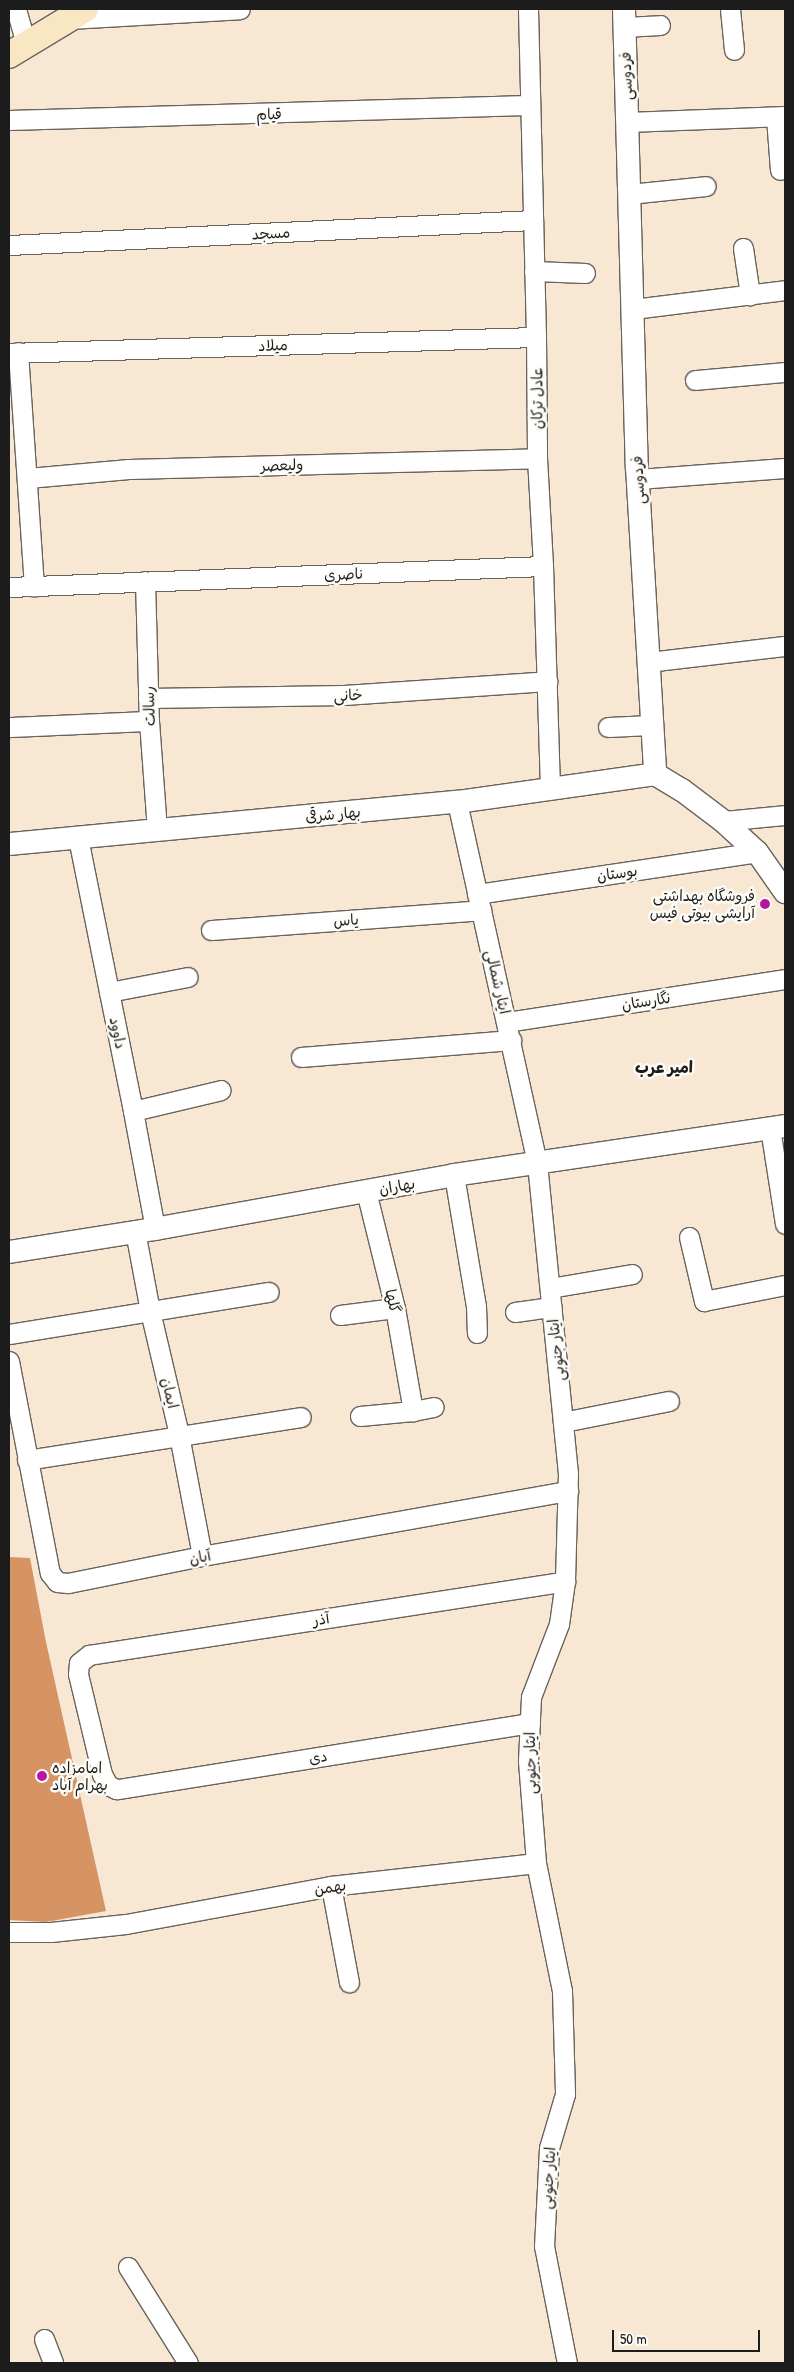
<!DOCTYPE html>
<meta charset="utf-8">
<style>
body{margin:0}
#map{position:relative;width:794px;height:2372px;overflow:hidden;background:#f7e7d3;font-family:"Patrick Hand","Playpen Sans Arabic",sans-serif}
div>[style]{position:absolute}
.building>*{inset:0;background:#d69464}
.roads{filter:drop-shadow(1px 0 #69635c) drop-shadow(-1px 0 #69635c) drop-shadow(0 1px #69635c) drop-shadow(0 -1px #69635c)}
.minor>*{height:19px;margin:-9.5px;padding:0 9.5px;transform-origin:9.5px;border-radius:9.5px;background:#fff}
.tertiary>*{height:22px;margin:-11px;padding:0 11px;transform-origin:11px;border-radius:11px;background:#fff}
.secondary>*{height:26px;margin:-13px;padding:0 13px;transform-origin:13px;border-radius:13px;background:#f9e7c3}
.dots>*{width:14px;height:14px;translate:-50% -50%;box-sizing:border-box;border:2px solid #fdfcf7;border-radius:50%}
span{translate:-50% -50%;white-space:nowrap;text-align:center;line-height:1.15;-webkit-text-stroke:5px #fdfcf7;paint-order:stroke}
.street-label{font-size:15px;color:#1c1c1c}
.poi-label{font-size:15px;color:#1c1c1c}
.right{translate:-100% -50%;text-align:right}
.left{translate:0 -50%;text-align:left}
.neighbourhood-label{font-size:16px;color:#1c1c1c;font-weight:700}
.frame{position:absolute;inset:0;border:10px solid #1c1c1c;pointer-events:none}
.scale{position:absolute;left:612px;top:2330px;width:148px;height:22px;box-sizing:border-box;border:2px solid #1c1c1c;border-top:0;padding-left:6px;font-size:15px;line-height:18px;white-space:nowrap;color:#1c1c1c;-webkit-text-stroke:4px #fdfcf7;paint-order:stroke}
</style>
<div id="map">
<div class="building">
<div style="clip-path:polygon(9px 1557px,30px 1558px,46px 1642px,106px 1911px,46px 1922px,9px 1920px)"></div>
</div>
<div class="roads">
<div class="minor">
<div style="left:16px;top:9px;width:36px;rotate:74deg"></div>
<div style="left:528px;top:9px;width:328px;rotate:88.6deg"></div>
<div style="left:536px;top:337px;width:121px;rotate:89.5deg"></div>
<div style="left:537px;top:458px;width:108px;rotate:86.8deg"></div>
<div style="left:543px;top:566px;width:222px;rotate:88.2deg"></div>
<div style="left:730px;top:9px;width:41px;rotate:84.4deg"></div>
<div style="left:69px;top:19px;width:171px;rotate:-3.3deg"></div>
<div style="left:624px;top:27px;width:36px;rotate:-3deg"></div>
<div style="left:776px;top:117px;width:53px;rotate:85.7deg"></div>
<div style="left:9px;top:120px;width:521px;rotate:-1.65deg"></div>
<div style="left:627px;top:122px;width:158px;rotate:-2.2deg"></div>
<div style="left:629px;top:194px;width:77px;rotate:-5.9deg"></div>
<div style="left:9px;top:245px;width:525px;rotate:-2.73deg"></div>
<div style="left:743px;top:248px;width:48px;rotate:81.5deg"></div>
<div style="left:534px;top:271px;width:51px;rotate:2.2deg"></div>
<div style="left:633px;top:309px;width:153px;rotate:-7.1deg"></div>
<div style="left:18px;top:352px;width:235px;rotate:86.1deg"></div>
<div style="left:9px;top:353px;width:527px;rotate:-1.74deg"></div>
<div style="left:695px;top:380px;width:90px;rotate:-5.1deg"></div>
<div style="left:28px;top:478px;width:101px;rotate:-5.1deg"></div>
<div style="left:129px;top:469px;width:408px;rotate:-1.5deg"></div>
<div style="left:638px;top:479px;width:147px;rotate:-4.3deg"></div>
<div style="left:145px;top:581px;width:140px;rotate:88.4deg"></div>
<div style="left:149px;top:721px;width:109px;rotate:85.8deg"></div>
<div style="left:9px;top:587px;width:534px;rotate:-2.25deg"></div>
<div style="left:648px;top:662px;width:138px;rotate:-6.7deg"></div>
<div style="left:148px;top:698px;width:196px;rotate:-0.9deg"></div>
<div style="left:344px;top:695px;width:204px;rotate:-3.9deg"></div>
<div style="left:9px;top:727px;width:140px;rotate:-2.5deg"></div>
<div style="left:608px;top:727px;width:43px;rotate:-2.7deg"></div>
<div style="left:457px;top:802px;width:370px;rotate:77.5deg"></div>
<div style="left:537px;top:1163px;width:312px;rotate:84.3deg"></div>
<div style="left:568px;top:1473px;width:108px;rotate:91.6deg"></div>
<div style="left:565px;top:1581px;width:43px;rotate:97.9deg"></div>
<div style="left:559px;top:1624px;width:78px;rotate:111deg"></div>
<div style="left:531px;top:1697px;width:64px;rotate:92.7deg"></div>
<div style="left:528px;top:1761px;width:102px;rotate:85.5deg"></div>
<div style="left:536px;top:1863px;width:131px;rotate:78.5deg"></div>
<div style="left:562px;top:1991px;width:103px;rotate:88.3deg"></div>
<div style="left:565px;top:2094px;width:56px;rotate:106.5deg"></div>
<div style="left:549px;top:2148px;width:98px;rotate:92.9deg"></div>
<div style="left:544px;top:2246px;width:119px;rotate:78.9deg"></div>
<div style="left:723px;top:821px;width:62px;rotate:-5.5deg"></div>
<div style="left:78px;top:838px;width:278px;rotate:78.6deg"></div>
<div style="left:133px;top:1111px;width:120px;rotate:79.4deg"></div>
<div style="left:477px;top:894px;width:283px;rotate:-8.5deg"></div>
<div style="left:211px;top:930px;width:271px;rotate:-4.2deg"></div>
<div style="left:109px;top:992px;width:80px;rotate:-10.8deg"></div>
<div style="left:507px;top:1022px;width:281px;rotate:-8.8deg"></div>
<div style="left:301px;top:1057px;width:211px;rotate:-4.6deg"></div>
<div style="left:133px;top:1111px;width:90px;rotate:-13.4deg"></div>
<div style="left:770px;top:1128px;width:97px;rotate:81.1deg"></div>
<div style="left:454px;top:1175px;width:133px;rotate:80.5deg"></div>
<div style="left:476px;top:1306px;width:27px;rotate:88deg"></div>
<div style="left:366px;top:1191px;width:121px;rotate:76.1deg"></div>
<div style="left:395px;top:1308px;width:105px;rotate:80.1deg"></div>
<div style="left:135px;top:1231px;width:81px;rotate:79.4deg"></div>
<div style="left:150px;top:1311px;width:127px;rotate:76.8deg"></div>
<div style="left:179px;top:1435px;width:123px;rotate:79.2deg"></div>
<div style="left:689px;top:1237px;width:66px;rotate:76.8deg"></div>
<div style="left:704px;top:1301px;width:83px;rotate:-11.2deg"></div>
<div style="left:550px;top:1288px;width:83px;rotate:-9.7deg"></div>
<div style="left:515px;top:1312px;width:37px;rotate:-8deg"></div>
<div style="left:340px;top:1315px;width:55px;rotate:-7.3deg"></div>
<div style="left:9px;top:1334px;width:263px;rotate:-9.2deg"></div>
<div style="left:9px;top:1361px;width:216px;rotate:79.1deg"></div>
<div style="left:50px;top:1573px;width:11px;rotate:52deg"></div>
<div style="left:57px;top:1582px;width:11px;rotate:5deg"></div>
<div style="left:68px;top:1583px;width:137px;rotate:-11.4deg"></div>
<div style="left:202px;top:1556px;width:372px;rotate:-10.1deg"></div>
<div style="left:360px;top:1416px;width:53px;rotate:-5.4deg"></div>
<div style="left:413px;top:1411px;width:21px;rotate:-11deg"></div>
<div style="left:563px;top:1422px;width:108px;rotate:-11.2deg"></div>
<div style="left:27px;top:1460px;width:277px;rotate:-8.9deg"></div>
<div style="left:530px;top:1723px;width:419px;rotate:170.9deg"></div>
<div style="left:116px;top:1789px;width:9px;rotate:-153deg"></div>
<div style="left:108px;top:1785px;width:13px;rotate:-119deg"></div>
<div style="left:102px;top:1774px;width:103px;rotate:-103.5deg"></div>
<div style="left:78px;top:1674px;width:11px;rotate:-85deg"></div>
<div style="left:79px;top:1663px;width:13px;rotate:-39deg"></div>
<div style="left:89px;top:1655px;width:482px;rotate:-8.8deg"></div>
<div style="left:331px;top:1886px;width:98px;rotate:79.4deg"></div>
<div style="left:9px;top:1932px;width:42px"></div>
<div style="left:51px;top:1932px;width:75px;rotate:-6.1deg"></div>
<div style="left:126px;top:1924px;width:208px;rotate:-10.5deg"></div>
<div style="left:331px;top:1886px;width:206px;rotate:-6.4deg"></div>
<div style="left:128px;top:2267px;width:113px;rotate:58deg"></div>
<div style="left:44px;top:2339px;width:26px;rotate:69deg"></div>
</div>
<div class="tertiary">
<div style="left:624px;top:9px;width:458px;rotate:88.4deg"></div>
<div style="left:637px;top:467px;width:308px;rotate:86.6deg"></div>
<div style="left:655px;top:774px;width:31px;rotate:31deg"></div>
<div style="left:682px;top:790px;width:51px;rotate:37.1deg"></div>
<div style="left:723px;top:821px;width:46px;rotate:42.4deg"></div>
<div style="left:757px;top:852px;width:49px;rotate:55deg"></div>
<div style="left:9px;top:844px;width:450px;rotate:-5.4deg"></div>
<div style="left:457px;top:802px;width:200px;rotate:-8deg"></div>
<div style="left:9px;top:1252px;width:148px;rotate:-9deg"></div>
<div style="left:155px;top:1229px;width:304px;rotate:-10.2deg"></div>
<div style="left:454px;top:1175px;width:335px;rotate:-8.4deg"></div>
</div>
<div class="secondary">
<div style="left:9px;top:55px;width:89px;rotate:-31.2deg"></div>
</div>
</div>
<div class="dots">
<div style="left:765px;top:904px;background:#b5179e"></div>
<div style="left:42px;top:1776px;background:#b5179e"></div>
</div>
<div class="street-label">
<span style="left:626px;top:76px;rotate:-92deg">فردوسی</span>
<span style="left:269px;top:114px;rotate:-2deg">قیام</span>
<span style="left:271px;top:233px;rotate:-3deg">مسجد</span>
<span style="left:273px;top:345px;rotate:-2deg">میلاد</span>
<span style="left:537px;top:398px;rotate:-90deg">عادل ترکان</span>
<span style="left:282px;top:465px;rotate:-2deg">ولیعصر</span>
<span style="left:638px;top:480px;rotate:-93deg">فردوسی</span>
<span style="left:344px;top:574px;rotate:-2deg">ناصری</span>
<span style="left:348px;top:695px;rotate:-3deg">خانی</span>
<span style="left:149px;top:706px;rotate:-92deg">رسالت</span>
<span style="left:333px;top:814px;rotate:-5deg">بهار شرقی</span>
<span style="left:617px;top:873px;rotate:-8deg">بوستان</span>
<span style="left:346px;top:920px;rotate:-4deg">یاس</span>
<span style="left:498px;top:982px;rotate:77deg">ایثار شمالی</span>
<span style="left:646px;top:1001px;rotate:-9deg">نگارستان</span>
<span style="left:118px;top:1033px;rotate:78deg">داوود</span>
<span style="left:397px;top:1186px;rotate:-10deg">بهاران</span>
<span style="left:393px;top:1301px;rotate:77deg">گلها</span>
<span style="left:556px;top:1350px;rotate:-96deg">ایثار جنوبی</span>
<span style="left:170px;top:1393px;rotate:77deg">ایمان</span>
<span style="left:200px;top:1557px;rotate:-11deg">آبان</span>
<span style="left:321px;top:1619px;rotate:-9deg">آذر</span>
<span style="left:318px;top:1757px;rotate:-9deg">دی</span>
<span style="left:530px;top:1763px;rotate:-91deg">ایثار جنوبی</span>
<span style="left:330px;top:1887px;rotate:-9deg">بهمن</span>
<span style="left:548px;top:2178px;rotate:-86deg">ایثار جنوبی</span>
</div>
<div class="poi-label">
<span class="right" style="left:755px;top:904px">فروشگاه بهداشتی<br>آرایشی بیوتی فیس</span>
<span class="left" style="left:52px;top:1776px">امامزاده<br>بهرام آباد</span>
</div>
<div class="neighbourhood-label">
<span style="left:664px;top:1067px">امیر عرب</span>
</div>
<div class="frame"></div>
<div class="scale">50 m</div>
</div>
